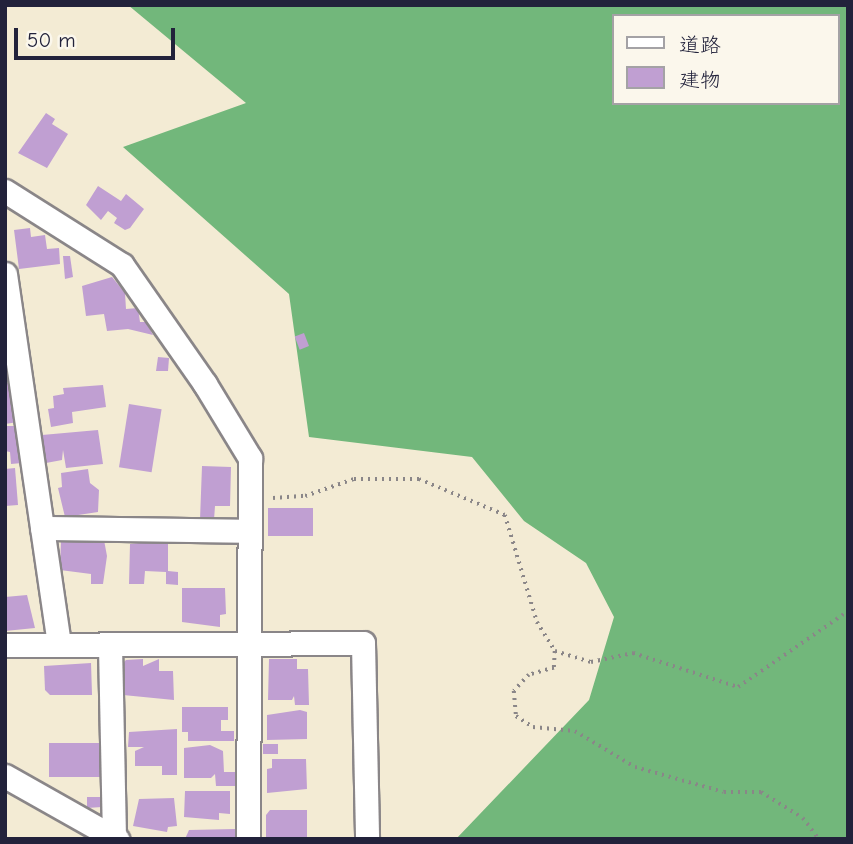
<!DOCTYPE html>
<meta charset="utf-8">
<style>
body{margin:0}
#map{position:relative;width:853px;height:844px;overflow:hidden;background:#f3ebd4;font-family:"Comic Neue","Klee One",sans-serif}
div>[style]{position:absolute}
.forest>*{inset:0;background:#72b77b}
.building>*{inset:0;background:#c09fd2;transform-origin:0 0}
.path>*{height:3.5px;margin-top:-1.75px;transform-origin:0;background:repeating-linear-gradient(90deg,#8a8688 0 2px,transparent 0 7px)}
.roads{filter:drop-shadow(2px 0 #8a8688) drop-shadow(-2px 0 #8a8688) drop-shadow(0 2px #8a8688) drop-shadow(0 -2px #8a8688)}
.minor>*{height:23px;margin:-11.5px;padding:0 11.5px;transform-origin:11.5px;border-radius:11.5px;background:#fff}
span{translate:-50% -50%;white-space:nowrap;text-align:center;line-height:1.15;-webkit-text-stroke:5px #fbf7ec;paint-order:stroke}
.frame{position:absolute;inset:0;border:7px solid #22223b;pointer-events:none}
.legend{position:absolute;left:612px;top:14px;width:228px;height:91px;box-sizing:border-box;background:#fbf7ec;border:2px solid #a4a2a5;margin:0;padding:9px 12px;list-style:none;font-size:21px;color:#22223b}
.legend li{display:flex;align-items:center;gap:14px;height:35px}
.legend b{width:35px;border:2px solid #a4a2a5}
.scale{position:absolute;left:14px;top:28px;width:161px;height:32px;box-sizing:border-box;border:4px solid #22223b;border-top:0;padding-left:9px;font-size:21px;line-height:24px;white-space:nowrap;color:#22223b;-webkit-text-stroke:5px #fbf7ec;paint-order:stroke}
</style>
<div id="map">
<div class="forest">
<div style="clip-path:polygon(evenodd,128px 5px,848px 5px,848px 839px,456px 839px,589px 700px,614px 617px,586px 563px,524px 521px,472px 457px,309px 437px,289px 294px,123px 147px,246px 103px,128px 5px,613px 16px,837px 16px,837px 103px,613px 103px,613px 16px)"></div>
</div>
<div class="building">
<div style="clip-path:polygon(46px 113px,55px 119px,52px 124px,68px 134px,47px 168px,18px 153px)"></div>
<div style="clip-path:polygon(98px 186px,121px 201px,126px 194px,144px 209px,130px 228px,125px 230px,114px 223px,117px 218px,108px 211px,101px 220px,86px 205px)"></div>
<div style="clip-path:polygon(30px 228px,31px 237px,45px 235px,47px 249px,59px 248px,60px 264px,19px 269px,14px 230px)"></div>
<div style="clip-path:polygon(63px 256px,70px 256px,73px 277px,65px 279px)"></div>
<div style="clip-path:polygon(112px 277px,125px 293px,126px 309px,138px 308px,140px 322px,146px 322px,153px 335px,128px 329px,107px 331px,104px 314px,86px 316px,82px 286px)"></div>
<div style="left:304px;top:333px;width:14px;height:10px;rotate:69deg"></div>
<div style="clip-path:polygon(158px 357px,169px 358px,168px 371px,156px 371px)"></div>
<div style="clip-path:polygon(5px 383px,9px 383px,18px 422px,5px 424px)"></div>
<div style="clip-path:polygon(103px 385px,106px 407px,72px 412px,73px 423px,51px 427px,48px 409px,54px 408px,53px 396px,64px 394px,63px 388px)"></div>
<div style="left:129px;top:404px;width:33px;height:64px;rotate:9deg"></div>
<div style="clip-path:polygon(5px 426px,14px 426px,16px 438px,19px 438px,22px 463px,11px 464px,10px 452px,5px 451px)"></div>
<div style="clip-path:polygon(98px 430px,103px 464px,66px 468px,63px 450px,62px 460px,46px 463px,42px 435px)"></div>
<div style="clip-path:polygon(202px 466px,231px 467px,230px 506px,215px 506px,214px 520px,200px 520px)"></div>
<div style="clip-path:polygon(15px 468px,18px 505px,5px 506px,5px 469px)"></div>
<div style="clip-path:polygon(88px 469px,90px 483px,99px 490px,98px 512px,65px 517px,58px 488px,62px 487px,61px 473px)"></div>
<div style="left:268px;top:508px;width:45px;height:28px"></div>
<div style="clip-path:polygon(61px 540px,104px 540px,107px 556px,103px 584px,91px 584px,91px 574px,60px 570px)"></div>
<div style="clip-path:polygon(168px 540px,168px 571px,178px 572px,178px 585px,166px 584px,166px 572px,145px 571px,144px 584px,129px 584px,130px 544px)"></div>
<div style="clip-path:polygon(182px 588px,225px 588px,226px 614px,220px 615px,220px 627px,182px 622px)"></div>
<div style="clip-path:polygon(27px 595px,35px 628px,5px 631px,5px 597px)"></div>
<div style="clip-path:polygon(143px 659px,143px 666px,159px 659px,159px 671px,173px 671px,174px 700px,123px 695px,122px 664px,126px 660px)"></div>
<div style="clip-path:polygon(269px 659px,297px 659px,297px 669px,308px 669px,309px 705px,295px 705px,294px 696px,292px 700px,268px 700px)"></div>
<div style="clip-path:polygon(91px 663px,92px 695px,50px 695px,45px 690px,44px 666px)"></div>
<div style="clip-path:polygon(182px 707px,228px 707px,228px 720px,221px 720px,221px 731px,234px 731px,234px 741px,188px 741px,188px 732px,182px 732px)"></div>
<div style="clip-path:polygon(300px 710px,307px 712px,307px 739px,267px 740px,267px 715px)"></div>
<div style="clip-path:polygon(177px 729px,177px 775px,162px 775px,162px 766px,135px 766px,135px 751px,144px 747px,128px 747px,129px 732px)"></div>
<div style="left:101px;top:743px;width:34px;height:52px;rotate:90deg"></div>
<div style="left:263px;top:744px;width:15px;height:10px"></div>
<div style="clip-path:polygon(210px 745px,223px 751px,224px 772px,235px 772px,235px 786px,216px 786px,215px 774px,211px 778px,184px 778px,184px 748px)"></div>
<div style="clip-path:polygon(272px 759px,306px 759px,307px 789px,267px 793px,267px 769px,272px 768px)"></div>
<div style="clip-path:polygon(185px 791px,230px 791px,230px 814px,219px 813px,219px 820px,184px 817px)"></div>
<div style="clip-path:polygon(87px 797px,101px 797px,102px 807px,87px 808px)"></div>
<div style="clip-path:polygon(174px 798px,177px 826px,168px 827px,167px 832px,133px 826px,139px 799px)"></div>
<div style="clip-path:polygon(270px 810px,307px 810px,307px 839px,266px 839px,266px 815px)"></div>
<div style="clip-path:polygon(235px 829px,235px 839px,185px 839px,189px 830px)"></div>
</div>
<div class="path">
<div style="left:273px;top:498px;width:32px;rotate:-4deg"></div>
<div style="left:305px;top:496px;width:52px;rotate:-19.1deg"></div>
<div style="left:354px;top:479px;width:65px"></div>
<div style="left:419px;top:479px;width:93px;rotate:22.7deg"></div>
<div style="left:505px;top:515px;width:112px;rotate:73.3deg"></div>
<div style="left:537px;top:622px;width:34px;rotate:58deg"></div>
<div style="left:555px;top:651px;width:38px;rotate:17deg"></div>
<div style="left:591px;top:662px;width:43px;rotate:-12.1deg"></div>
<div style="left:633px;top:653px;width:110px;rotate:17.9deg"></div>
<div style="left:738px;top:687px;width:134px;rotate:-34.6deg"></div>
<div style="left:555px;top:651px;width:17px;rotate:93deg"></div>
<div style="left:554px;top:668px;width:26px;rotate:164deg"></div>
<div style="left:529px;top:675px;width:22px;rotate:133deg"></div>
<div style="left:514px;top:691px;width:25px;rotate:85deg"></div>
<div style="left:516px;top:716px;width:20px;rotate:33deg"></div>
<div style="left:533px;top:727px;width:42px;rotate:5.4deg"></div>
<div style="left:575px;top:731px;width:70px;rotate:31deg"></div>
<div style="left:635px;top:767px;width:92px;rotate:15.7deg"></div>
<div style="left:724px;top:792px;width:37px"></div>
<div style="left:761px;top:792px;width:49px;rotate:31.8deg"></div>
<div style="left:803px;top:818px;width:26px;rotate:53deg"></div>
</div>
<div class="roads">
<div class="minor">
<div style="left:5px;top:191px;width:138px;rotate:32.3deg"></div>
<div style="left:122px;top:265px;width:145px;rotate:55.1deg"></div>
<div style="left:205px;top:384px;width:87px;rotate:58.7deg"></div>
<div style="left:250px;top:458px;width:381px;rotate:90.3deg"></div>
<div style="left:5px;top:274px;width:374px;rotate:81.7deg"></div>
<div style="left:42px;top:528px;width:207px;rotate:0.8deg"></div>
<div style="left:5px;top:645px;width:358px;rotate:-0.3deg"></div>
<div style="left:363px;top:643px;width:196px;rotate:88.8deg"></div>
<div style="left:110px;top:646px;width:193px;rotate:88.8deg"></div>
<div style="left:5px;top:776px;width:129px;rotate:29.4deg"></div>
</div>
</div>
<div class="frame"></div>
<ul class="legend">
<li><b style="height:9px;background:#fff"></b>道路</li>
<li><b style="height:19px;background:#c09fd2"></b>建物</li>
</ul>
<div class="scale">50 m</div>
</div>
